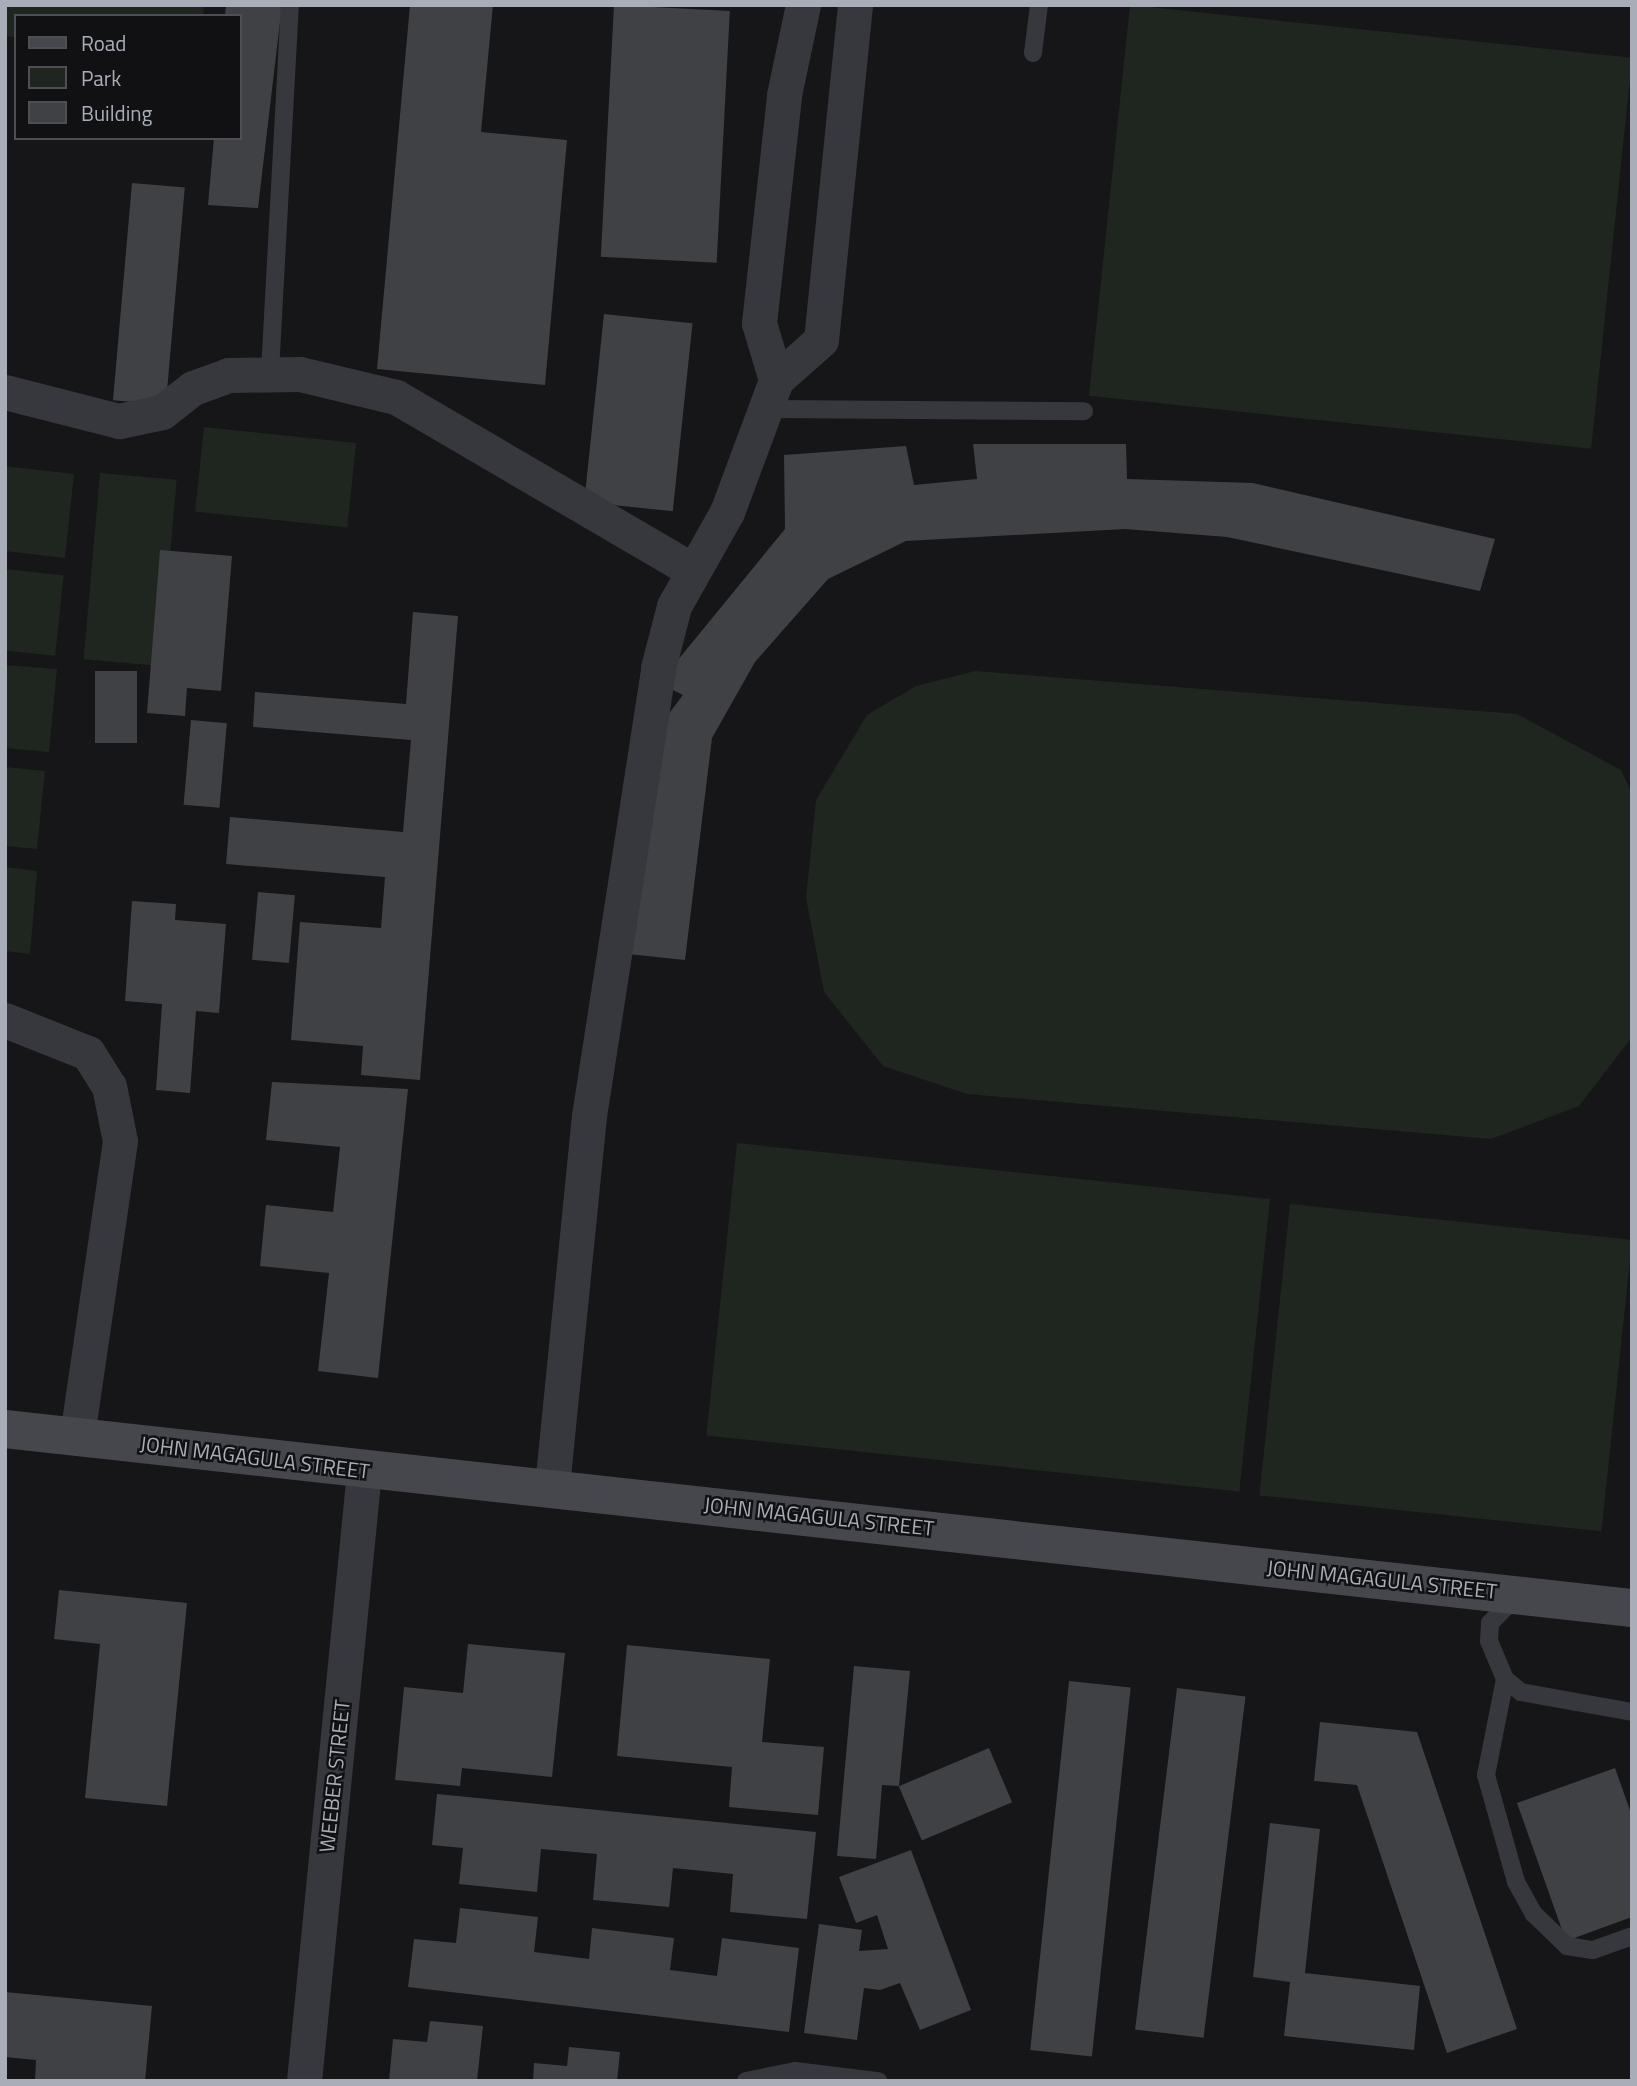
<!DOCTYPE html>
<style>
body{margin:0}
#map{position:relative;width:1637px;height:2086px;overflow:hidden;background:#161618;font-family:"Titillium Web",sans-serif}
div>[style]{position:absolute}
.green>*{inset:0;background:#1e261f;transform-origin:0 0}
.building>*{inset:0;background:#404145;transform-origin:0 0}
.lane>*{height:18px;margin:-9px;padding:0 9px;transform-origin:9px;border-radius:9px;background:#37383d}
.street>*{height:35px;margin:-17.5px;padding:0 17.5px;transform-origin:17.5px;border-radius:17.5px;background:#37383d}
.secondary>*{height:38px;margin:-19px;padding:0 19px;transform-origin:19px;border-radius:19px;background:#45474d}
span{translate:-50% -50%;white-space:nowrap;text-align:center;line-height:1.15;-webkit-text-stroke:5px #111113;paint-order:stroke}
.street-label{font-size:21px;color:#a8adb8}
.frame{position:absolute;inset:0;border:7px solid #a8adb8;pointer-events:none}
.legend{position:absolute;left:14px;top:14px;width:228px;height:126px;box-sizing:border-box;background:#111113;border:2px solid #4d4f55;margin:0;padding:9px 12px;list-style:none;font-size:21px;color:#a8adb8}
.legend li{display:flex;align-items:center;gap:14px;height:35px}
.legend b{width:35px;border:2px solid #4d4f55}
</style>
<div id="map">
<div class="green">
<div style="clip-path:polygon(5px 5px,204px 5px,203px 16px,16px 16px,16px 37px,5px 36px)"></div>
<div style="left:1130px;top:5px;width:505px;height:393px;rotate:6deg"></div>
<div style="left:204px;top:427px;width:153px;height:85px;rotate:6deg"></div>
<div style="clip-path:polygon(5px 466px,74px 474px,65px 558px,5px 551px)"></div>
<div style="left:100px;top:473px;width:77px;height:187px;rotate:5deg"></div>
<div style="left:5px;top:569px;width:59px;height:81px;rotate:6deg"></div>
<div style="clip-path:polygon(5px 665px,57px 669px,49px 752px,5px 748px)"></div>
<div style="clip-path:polygon(975px 671px,1517px 714px,1621px 770px,1632px 793px,1632px 1037px,1579px 1106px,1491px 1139px,967px 1094px,883px 1066px,824px 992px,806px 898px,816px 800px,867px 715px,916px 686px)"></div>
<div style="clip-path:polygon(5px 767px,45px 771px,37px 849px,5px 846px)"></div>
<div style="clip-path:polygon(5px 867px,37px 871px,30px 954px,5px 951px)"></div>
<div style="left:737px;top:1143px;width:536px;height:294px;rotate:6deg"></div>
<div style="left:1290px;top:1204px;width:344px;height:293px;rotate:6deg"></div>
</div>
<div class="building">
<div style="clip-path:polygon(226px 5px,282px 5px,258px 208px,208px 205px,214px 138px,240px 138px,240px 16px,225px 16px)"></div>
<div style="clip-path:polygon(410px 5px,493px 5px,481px 132px,567px 140px,545px 385px,377px 369px)"></div>
<div style="left:614px;top:5px;width:116px;height:252px;rotate:3deg"></div>
<div style="left:132px;top:183px;width:53px;height:218px;rotate:5deg"></div>
<div style="left:604px;top:314px;width:89px;height:189px;rotate:6deg"></div>
<div style="clip-path:polygon(973px 444px,1126px 444px,1127px 479px,1253px 483px,1495px 539px,1480px 591px,1227px 537px,1125px 529px,906px 541px,828px 579px,755px 662px,712px 738px,685px 960px,628px 954px,664px 720px,683px 695px,659px 683px,785px 529px,784px 455px,906px 446px,914px 485px,977px 479px)"></div>
<div style="clip-path:polygon(160px 550px,232px 556px,221px 691px,187px 688px,185px 716px,147px 713px)"></div>
<div style="clip-path:polygon(413px 612px,458px 616px,420px 1080px,361px 1075px,363px 1046px,291px 1040px,300px 922px,381px 928px,385px 877px,226px 864px,230px 817px,403px 832px,411px 740px,253px 727px,255px 692px,406px 704px)"></div>
<div style="left:95px;top:671px;width:42px;height:72px"></div>
<div style="left:191px;top:720px;width:36px;height:85px;rotate:5deg"></div>
<div style="left:258px;top:892px;width:37px;height:68px;rotate:5deg"></div>
<div style="clip-path:polygon(132px 901px,176px 904px,175px 920px,226px 924px,219px 1013px,196px 1011px,190px 1093px,156px 1090px,162px 1004px,125px 1001px)"></div>
<div style="clip-path:polygon(272px 1082px,408px 1089px,378px 1378px,318px 1371px,329px 1273px,260px 1266px,266px 1205px,333px 1212px,340px 1147px,266px 1140px)"></div>
<div style="clip-path:polygon(59px 1590px,187px 1603px,167px 1806px,85px 1798px,100px 1644px,54px 1639px)"></div>
<div style="clip-path:polygon(468px 1644px,565px 1653px,552px 1777px,462px 1768px,460px 1786px,395px 1780px,404px 1687px,463px 1693px)"></div>
<div style="clip-path:polygon(627px 1645px,770px 1659px,762px 1742px,824px 1747px,818px 1815px,729px 1807px,732px 1767px,617px 1756px)"></div>
<div style="clip-path:polygon(854px 1666px,910px 1671px,899px 1786px,882px 1785px,876px 1859px,837px 1856px)"></div>
<div style="left:1069px;top:1681px;width:62px;height:371px;rotate:6deg"></div>
<div style="left:1177px;top:1688px;width:69px;height:344px;rotate:7deg"></div>
<div style="clip-path:polygon(1320px 1722px,1417px 1732px,1517px 2029px,1447px 2053px,1357px 1785px,1314px 1781px)"></div>
<div style="left:989px;top:1748px;width:59px;height:98px;rotate:67deg"></div>
<div style="clip-path:polygon(1615px 1768px,1632px 1816px,1632px 1917px,1566px 1941px,1517px 1803px)"></div>
<div style="clip-path:polygon(437px 1794px,816px 1832px,807px 1919px,730px 1912px,733px 1874px,673px 1868px,669px 1907px,593px 1900px,597px 1854px,541px 1849px,537px 1892px,459px 1884px,463px 1848px,432px 1845px)"></div>
<div style="clip-path:polygon(1270px 1823px,1320px 1829px,1305px 1973px,1420px 1986px,1414px 2050px,1284px 2036px,1290px 1982px,1253px 1977px)"></div>
<div style="clip-path:polygon(911px 1850px,971px 2010px,920px 2030px,900px 1983px,880px 1990px,864px 1988px,857px 2040px,804px 2033px,819px 1924px,862px 1930px,859px 1951px,888px 1949px,877px 1915px,856px 1923px,839px 1877px)"></div>
<div style="clip-path:polygon(460px 1908px,538px 1917px,534px 1952px,589px 1959px,592px 1928px,674px 1938px,670px 1970px,717px 1976px,722px 1938px,799px 1948px,789px 2032px,408px 1987px,414px 1939px,456px 1943px)"></div>
<div style="clip-path:polygon(5px 1992px,152px 2006px,145px 2081px,35px 2081px,36px 2060px,5px 2057px)"></div>
<div style="clip-path:polygon(430px 2021px,483px 2026px,477px 2081px,389px 2081px,393px 2039px,427px 2042px)"></div>
<div style="clip-path:polygon(569px 2047px,620px 2052px,617px 2081px,533px 2081px,534px 2063px,567px 2066px)"></div>
</div>
<div class="lane">
<div style="left:1033px;top:53px;width:48px;rotate:-82.9deg"></div>
<div style="left:270px;top:372px;width:368px;rotate:-86.9deg"></div>
<div style="left:769px;top:409px;width:315px;rotate:0.4deg"></div>
<div style="left:1514px;top:1599px;width:34px;rotate:135deg"></div>
<div style="left:1490px;top:1623px;width:18px;rotate:93deg"></div>
<div style="left:1489px;top:1641px;width:41px;rotate:67.2deg"></div>
<div style="left:1505px;top:1679px;width:21px;rotate:39deg"></div>
<div style="left:1521px;top:1692px;width:113px;rotate:10.2deg"></div>
<div style="left:1505px;top:1679px;width:98px;rotate:101.2deg"></div>
<div style="left:1486px;top:1775px;width:111px;rotate:74.3deg"></div>
<div style="left:1516px;top:1882px;width:37px;rotate:61deg"></div>
<div style="left:1534px;top:1914px;width:46px;rotate:44.1deg"></div>
<div style="left:1567px;top:1946px;width:26px;rotate:9deg"></div>
<div style="left:1593px;top:1950px;width:41px;rotate:-19.7deg"></div>
<div style="left:746px;top:2081px;width:50px;rotate:-11.5deg"></div>
<div style="left:795px;top:2071px;width:84px;rotate:6.9deg"></div>
</div>
<div class="street">
<div style="left:776px;top:380px;width:60px;rotate:-41.6deg"></div>
<div style="left:821px;top:340px;width:337px;rotate:-84.2deg"></div>
<div style="left:5px;top:392px;width:118px;rotate:14.3deg"></div>
<div style="left:119px;top:421px;width:44px;rotate:-11.8deg"></div>
<div style="left:162px;top:412px;width:39px;rotate:-38deg"></div>
<div style="left:193px;top:388px;width:37px;rotate:-20deg"></div>
<div style="left:228px;top:375px;width:72px;rotate:-0.8deg"></div>
<div style="left:300px;top:374px;width:99px;rotate:13.5deg"></div>
<div style="left:396px;top:397px;width:341px;rotate:30.3deg"></div>
<div style="left:5px;top:1020px;width:89px;rotate:21.7deg"></div>
<div style="left:88px;top:1053px;width:39px;rotate:58deg"></div>
<div style="left:109px;top:1086px;width:56px;rotate:78.7deg"></div>
<div style="left:120px;top:1141px;width:299px;rotate:98.3deg"></div>
<div style="left:552px;top:1486px;width:372px;rotate:-84.3deg"></div>
<div style="left:589px;top:1116px;width:453px;rotate:-81.2deg"></div>
<div style="left:658px;top:668px;width:64px;rotate:-75.5deg"></div>
<div style="left:674px;top:606px;width:108px;rotate:-60.6deg"></div>
<div style="left:727px;top:512px;width:141px;rotate:-69.6deg"></div>
<div style="left:776px;top:380px;width:59px;rotate:-106.6deg"></div>
<div style="left:759px;top:323px;width:229px;rotate:-83.7deg"></div>
<div style="left:784px;top:95px;width:92px;rotate:-78.1deg"></div>
<div style="left:304px;top:2081px;width:613px;rotate:-84.38deg"></div>
</div>
<div class="secondary">
<div style="left:5px;top:1429px;width:1637px;rotate:6.28deg"></div>
</div>
<div class="street-label">
<span style="left:255px;top:1457px;rotate:7deg">JOHN MAGAGULA STREET</span>
<span style="left:819px;top:1516px;rotate:6deg">JOHN MAGAGULA STREET</span>
<span style="left:1382px;top:1579px;rotate:6deg">JOHN MAGAGULA STREET</span>
<span style="left:334px;top:1776px;rotate:-84deg">WEEBER STREET</span>
</div>
<div class="frame"></div>
<ul class="legend">
<li><b style="height:9px;background:#45474d"></b>Road</li>
<li><b style="height:19px;background:#1e261f"></b>Park</li>
<li><b style="height:19px;background:#404145"></b>Building</li>
</ul>
</div>
